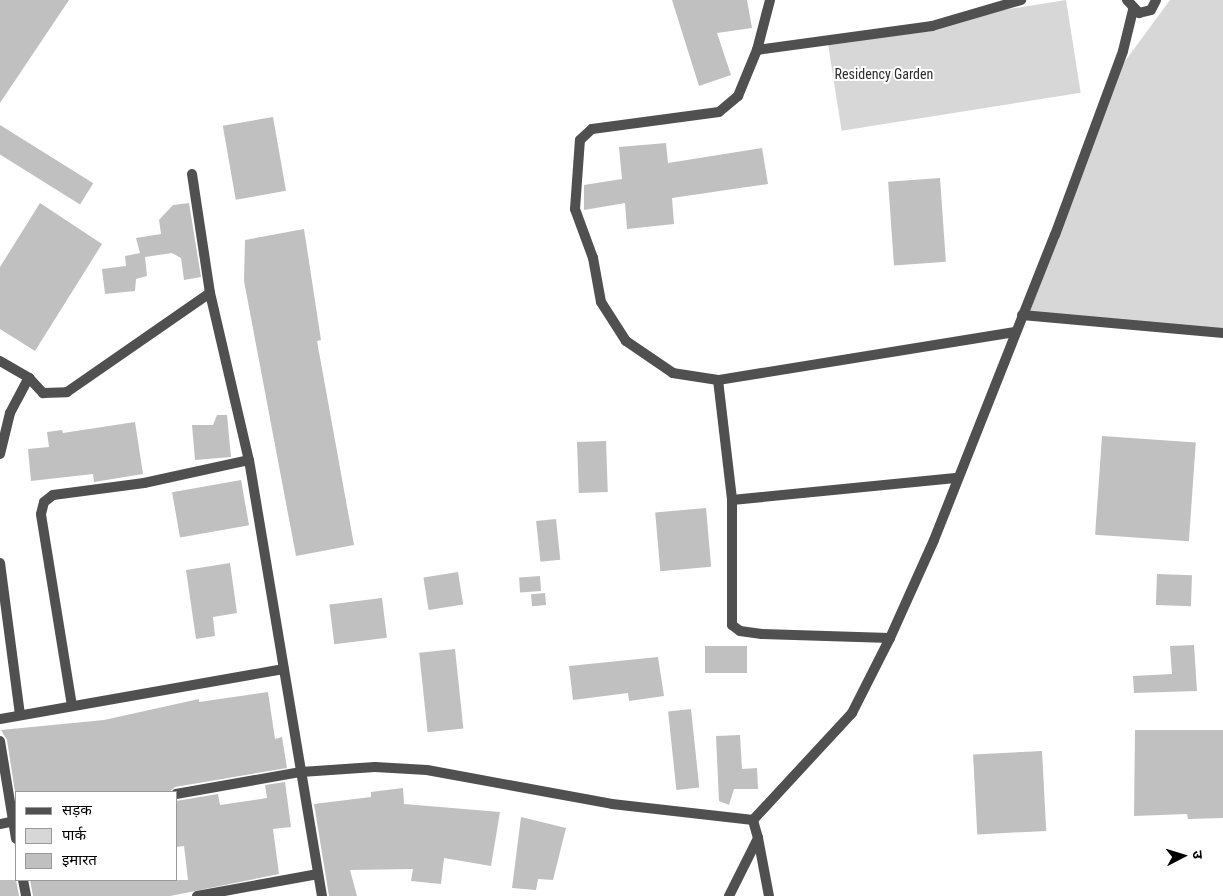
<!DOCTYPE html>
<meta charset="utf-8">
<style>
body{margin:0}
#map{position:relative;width:1223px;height:896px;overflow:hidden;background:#fff;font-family:"Roboto Condensed","Noto Sans Devanagari",sans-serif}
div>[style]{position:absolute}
.green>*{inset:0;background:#d7d7d7;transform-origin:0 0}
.building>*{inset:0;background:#c0c0c0;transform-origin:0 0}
.minor>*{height:10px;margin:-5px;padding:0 5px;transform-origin:5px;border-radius:5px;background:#505050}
.tertiary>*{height:10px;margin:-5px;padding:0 5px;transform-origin:5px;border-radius:5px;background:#505050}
span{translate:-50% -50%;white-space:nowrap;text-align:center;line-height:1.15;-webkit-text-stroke:4px #fff;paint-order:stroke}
.park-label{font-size:14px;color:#2e2e2e}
.legend{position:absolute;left:15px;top:791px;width:162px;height:90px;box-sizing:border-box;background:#fff;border:1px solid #999;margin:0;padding:6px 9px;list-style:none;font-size:15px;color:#000}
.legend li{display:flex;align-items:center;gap:10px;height:25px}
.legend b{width:25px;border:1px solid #999}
.north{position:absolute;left:1158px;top:831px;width:50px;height:50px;-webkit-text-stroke:4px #fff;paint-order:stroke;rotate:85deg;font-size:14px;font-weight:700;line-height:20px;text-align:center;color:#000}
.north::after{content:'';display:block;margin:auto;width:18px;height:22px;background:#000;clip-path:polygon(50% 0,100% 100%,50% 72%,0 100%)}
</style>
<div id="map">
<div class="green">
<div style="left:1066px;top:0;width:94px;height:242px;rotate:81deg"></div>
<div style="clip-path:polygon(1170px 0,1223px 0,1223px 333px,1022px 315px,1120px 68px)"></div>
</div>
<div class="building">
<div style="clip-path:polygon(0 0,69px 0,0 103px)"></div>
<div style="clip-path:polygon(672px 0,747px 0,752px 28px,717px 33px,731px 75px,699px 86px)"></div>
<div style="left:273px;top:117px;width:75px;height:51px;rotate:80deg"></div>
<div style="left:0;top:125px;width:110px;height:25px;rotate:32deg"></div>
<div style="clip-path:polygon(666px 143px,668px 163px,762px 148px,768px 184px,672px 198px,674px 224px,627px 229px,625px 203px,584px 210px,584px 185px,622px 179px,619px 147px)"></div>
<div style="left:940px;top:178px;width:84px;height:52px;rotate:86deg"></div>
<div style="clip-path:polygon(40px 203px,102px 244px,35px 351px,0 329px,0 267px)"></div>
<div style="clip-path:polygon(189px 203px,201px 277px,184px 280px,181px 258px,172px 253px,145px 257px,147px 276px,136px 279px,135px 291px,105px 294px,102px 269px,126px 266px,125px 256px,140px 253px,136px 238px,161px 234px,159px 220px,173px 205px)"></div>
<div style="clip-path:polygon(304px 229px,321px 340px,317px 341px,354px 545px,296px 556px,244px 281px,245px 240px)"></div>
<div style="clip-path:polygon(217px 415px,227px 415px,231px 457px,195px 460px,192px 425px,213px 425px)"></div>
<div style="clip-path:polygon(135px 422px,143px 474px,94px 482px,93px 474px,31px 481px,28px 449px,49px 447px,47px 432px,62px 430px,63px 433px)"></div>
<div style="left:1102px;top:436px;width:94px;height:99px;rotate:4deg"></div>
<div style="left:606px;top:441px;width:51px;height:29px;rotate:88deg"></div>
<div style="left:241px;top:480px;width:46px;height:70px;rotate:80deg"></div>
<div style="left:706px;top:508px;width:59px;height:51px;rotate:85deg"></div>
<div style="left:556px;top:519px;width:41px;height:20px;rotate:84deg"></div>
<div style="clip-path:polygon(230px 563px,237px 613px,213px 617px,215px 636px,196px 639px,186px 570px)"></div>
<div style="left:458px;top:572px;width:33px;height:35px;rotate:81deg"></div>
<div style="left:1157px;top:574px;width:35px;height:31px;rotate:2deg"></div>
<div style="left:540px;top:576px;width:15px;height:21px;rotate:86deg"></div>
<div style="left:545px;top:593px;width:12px;height:14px;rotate:85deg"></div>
<div style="left:382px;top:598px;width:40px;height:53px;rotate:83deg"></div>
<div style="clip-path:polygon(1194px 645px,1197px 691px,1134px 693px,1133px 676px,1172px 674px,1170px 646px)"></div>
<div style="left:747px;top:646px;width:27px;height:42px;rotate:90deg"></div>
<div style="left:455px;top:649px;width:80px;height:36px;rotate:84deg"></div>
<div style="clip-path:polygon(658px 657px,664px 696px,629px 701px,628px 693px,573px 700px,569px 666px)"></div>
<div style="clip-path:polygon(268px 692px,275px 739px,282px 737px,287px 768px,175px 787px,169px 792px,15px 792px,7px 740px,1px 730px,104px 720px,199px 699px,199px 702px)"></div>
<div style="left:691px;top:709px;width:79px;height:23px;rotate:84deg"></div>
<div style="clip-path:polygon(1135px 730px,1223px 730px,1223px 818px,1188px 819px,1187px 814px,1134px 816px)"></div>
<div style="clip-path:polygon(740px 735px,742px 769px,757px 768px,758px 789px,734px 789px,729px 805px,719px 801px,716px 736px)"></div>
<div style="left:1042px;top:751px;width:80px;height:69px;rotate:87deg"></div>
<div style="clip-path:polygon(285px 782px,291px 827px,273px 829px,279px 874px,170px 896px,33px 896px,30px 880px,188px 880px,184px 846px,176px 847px,176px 801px,218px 794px,220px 805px,267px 798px,265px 785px)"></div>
<div style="clip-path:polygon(403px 788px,404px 804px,500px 812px,491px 866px,444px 858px,441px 884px,411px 881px,413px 869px,350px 870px,357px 896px,329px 896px,314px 804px,371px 797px,371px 792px)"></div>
<div style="clip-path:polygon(521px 817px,566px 828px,553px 880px,538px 879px,536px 890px,512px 888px)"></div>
<div style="clip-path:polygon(0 880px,16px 880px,19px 896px,0 896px)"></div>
</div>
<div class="minor">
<div style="left:757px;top:50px;width:52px;rotate:-75.4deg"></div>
<div style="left:192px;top:174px;width:120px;rotate:81.4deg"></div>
<div style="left:210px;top:293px;width:171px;rotate:76.9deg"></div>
<div style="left:249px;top:460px;width:442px;rotate:80.5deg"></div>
<div style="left:1015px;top:332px;width:301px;rotate:170.8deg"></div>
<div style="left:718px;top:380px;width:46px;rotate:-171.2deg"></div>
<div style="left:673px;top:373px;width:57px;rotate:-145.8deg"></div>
<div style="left:626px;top:341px;width:46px;rotate:-122.7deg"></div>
<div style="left:601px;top:302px;width:45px;rotate:-100.3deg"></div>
<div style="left:593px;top:258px;width:52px;rotate:-110.2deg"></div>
<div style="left:575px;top:209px;width:69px;rotate:-85.9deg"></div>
<div style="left:580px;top:140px;width:16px;rotate:-43deg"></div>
<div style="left:592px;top:129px;width:128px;rotate:-7.6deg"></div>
<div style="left:719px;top:112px;width:25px;rotate:-40deg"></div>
<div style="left:738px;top:96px;width:50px;rotate:-67.6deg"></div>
<div style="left:757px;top:50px;width:177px;rotate:-7.8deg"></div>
<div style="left:932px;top:26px;width:93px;rotate:-16.3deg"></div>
<div style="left:0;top:361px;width:34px;rotate:30deg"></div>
<div style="left:29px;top:378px;width:21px;rotate:47deg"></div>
<div style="left:43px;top:393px;width:24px;rotate:-2deg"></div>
<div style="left:67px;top:392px;width:174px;rotate:-34.7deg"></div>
<div style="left:718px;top:380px;width:121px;rotate:83.3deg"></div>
<div style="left:732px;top:500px;width:227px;rotate:-5.6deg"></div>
<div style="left:0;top:454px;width:42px;rotate:-76.3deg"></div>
<div style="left:10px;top:413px;width:40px;rotate:-62deg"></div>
<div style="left:732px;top:500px;width:125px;rotate:90deg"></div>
<div style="left:732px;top:625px;width:10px;rotate:37deg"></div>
<div style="left:740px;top:631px;width:22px;rotate:8deg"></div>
<div style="left:762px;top:634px;width:128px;rotate:1.8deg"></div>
<div style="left:0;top:563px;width:153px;rotate:82.5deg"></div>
<div style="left:72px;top:706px;width:194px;rotate:-99.2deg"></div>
<div style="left:41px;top:514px;width:12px;rotate:-76deg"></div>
<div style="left:44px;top:502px;width:11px;rotate:-38deg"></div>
<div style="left:53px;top:495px;width:92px;rotate:-7.5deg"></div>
<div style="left:144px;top:483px;width:107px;rotate:-12.4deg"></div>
<div style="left:0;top:719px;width:288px;rotate:-10deg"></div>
<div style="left:0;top:741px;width:99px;rotate:80.7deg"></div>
<div style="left:176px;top:794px;width:127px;rotate:-10deg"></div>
<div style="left:301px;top:772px;width:74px;rotate:-3.9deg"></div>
<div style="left:375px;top:767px;width:52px;rotate:3.3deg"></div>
<div style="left:427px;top:770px;width:188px;rotate:10.4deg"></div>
<div style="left:612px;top:804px;width:142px;rotate:6.5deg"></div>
<div style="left:0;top:824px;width:16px;rotate:-11deg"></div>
<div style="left:23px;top:880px;width:16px;rotate:79deg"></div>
<div style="left:197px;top:896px;width:123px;rotate:-10.3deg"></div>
</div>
<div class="tertiary">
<div style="left:1127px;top:0;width:18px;rotate:47deg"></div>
<div style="left:1139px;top:13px;width:12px;rotate:-14deg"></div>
<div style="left:1151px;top:10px;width:11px;rotate:-63deg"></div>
<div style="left:1022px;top:315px;width:202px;rotate:5.1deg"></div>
<div style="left:758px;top:838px;width:59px;rotate:79.3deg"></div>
<div style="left:729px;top:896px;width:65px;rotate:-63.4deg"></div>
<div style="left:758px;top:838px;width:19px;rotate:-106deg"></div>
<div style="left:753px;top:820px;width:146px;rotate:-47.2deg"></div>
<div style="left:852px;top:713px;width:84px;rotate:-63.1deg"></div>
<div style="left:890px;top:638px;width:107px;rotate:-65.8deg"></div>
<div style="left:934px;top:540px;width:328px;rotate:-68.4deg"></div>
<div style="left:1055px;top:235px;width:196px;rotate:-69.7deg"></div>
<div style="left:1123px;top:51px;width:42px;rotate:-76.3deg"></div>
</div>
<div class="park-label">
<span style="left:884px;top:74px">Residency Garden</span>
</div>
<ul class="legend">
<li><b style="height:6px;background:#505050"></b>सड़क</li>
<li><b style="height:14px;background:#d7d7d7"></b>पार्क</li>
<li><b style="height:14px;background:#c0c0c0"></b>इमारत</li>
</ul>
<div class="north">उ</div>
</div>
